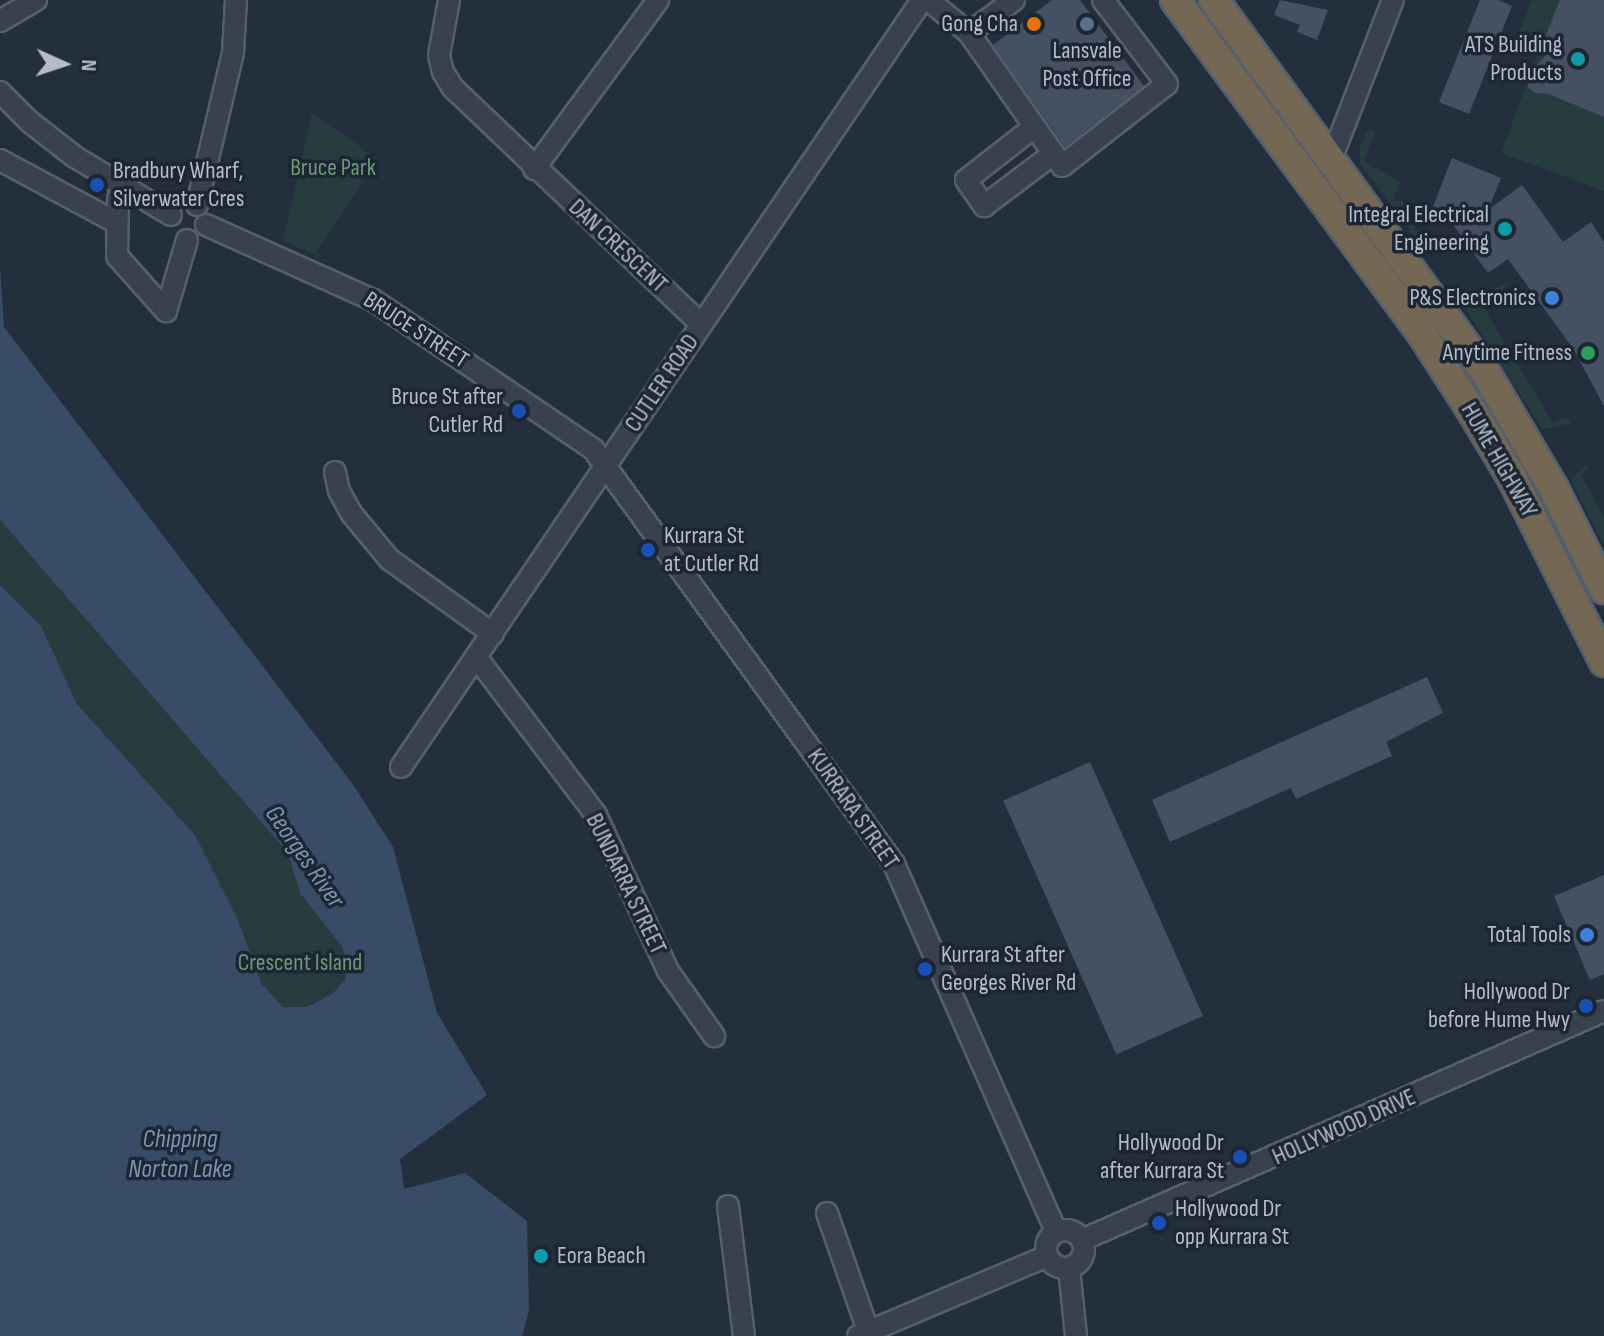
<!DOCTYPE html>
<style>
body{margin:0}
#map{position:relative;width:1604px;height:1336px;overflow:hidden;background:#242f3e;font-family:"Sofia Sans Condensed",sans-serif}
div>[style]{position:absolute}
.green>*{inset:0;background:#263c3f}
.water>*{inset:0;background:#394c67}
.building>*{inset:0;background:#455162;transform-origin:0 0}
.roads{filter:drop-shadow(2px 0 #565f6c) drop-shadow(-2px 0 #565f6c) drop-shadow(0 2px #565f6c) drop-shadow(0 -2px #565f6c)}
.minor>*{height:20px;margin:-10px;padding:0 10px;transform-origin:10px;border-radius:10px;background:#38414e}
.minor>.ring{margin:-10px;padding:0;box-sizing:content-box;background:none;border:20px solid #38414e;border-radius:50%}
.highway>*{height:28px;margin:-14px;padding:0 14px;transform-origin:14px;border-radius:14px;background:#746855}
.dots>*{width:22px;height:22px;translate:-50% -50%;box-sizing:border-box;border:4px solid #1d2633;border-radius:50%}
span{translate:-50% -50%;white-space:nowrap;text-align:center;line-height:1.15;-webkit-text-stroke:7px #1d2633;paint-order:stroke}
.poi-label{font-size:24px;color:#b4bcc9}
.right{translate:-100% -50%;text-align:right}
.left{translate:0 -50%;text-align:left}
.park-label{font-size:24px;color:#6b9a76}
.street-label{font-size:24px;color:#b4bcc9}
.water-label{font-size:26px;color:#7c92b1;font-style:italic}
.north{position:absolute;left:24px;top:24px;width:80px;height:80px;-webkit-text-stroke:6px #1d2633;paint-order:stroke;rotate:93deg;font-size:22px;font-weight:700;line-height:32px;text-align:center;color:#b4bcc9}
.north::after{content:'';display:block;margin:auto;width:28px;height:36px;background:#b4bcc9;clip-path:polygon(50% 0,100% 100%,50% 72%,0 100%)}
</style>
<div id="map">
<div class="green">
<div style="clip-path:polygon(1532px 0,1560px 0,1538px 54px,1565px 65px,1552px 96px,1604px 117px,1604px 191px,1501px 153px,1537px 57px,1513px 48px)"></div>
<div style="clip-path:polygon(312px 113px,378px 159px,315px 254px,283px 241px)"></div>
<div style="clip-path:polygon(1368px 129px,1375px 132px,1364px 161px,1400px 182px,1394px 199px,1405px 203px,1402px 211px,1432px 249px,1427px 253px,1360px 163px,1359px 150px)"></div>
<div style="clip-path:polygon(1513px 280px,1483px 307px,1553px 423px,1566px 417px,1571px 421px,1569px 424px,1542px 429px,1466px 310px,1468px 300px)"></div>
<div style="clip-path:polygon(1587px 464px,1590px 468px,1581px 474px,1604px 517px,1604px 545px,1570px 479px)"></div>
<div style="clip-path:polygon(0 520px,288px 853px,300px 893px,343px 948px,346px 979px,332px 994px,307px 1007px,283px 1007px,261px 983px,237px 918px,195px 835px,77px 704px,41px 626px,0 585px)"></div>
</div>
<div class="water">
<div style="clip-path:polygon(0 266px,4px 327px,354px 786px,393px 847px,437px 1013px,487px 1095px,400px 1159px,404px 1189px,465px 1173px,527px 1221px,529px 1310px,522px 1336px,0 1336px,0 585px,41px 626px,77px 704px,195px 835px,237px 918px,261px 983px,283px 1007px,307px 1007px,332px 994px,346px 979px,343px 948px,300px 893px,288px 853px,0 520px)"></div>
</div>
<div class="building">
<div style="clip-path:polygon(1052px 0,1080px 0,1144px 86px,1065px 147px,993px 45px)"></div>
<div style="clip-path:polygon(1280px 0,1328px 10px,1317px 40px,1297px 32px,1300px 25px,1274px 15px)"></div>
<div style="clip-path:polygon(1480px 0,1498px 0,1512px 6px,1469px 114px,1439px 102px)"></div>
<div style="clip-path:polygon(1560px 0,1604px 0,1604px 117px,1548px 94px,1535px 93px,1528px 87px,1529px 74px,1545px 56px,1538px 54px)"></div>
<div style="clip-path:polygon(1452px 158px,1501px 178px,1488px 210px,1522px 185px,1563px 242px,1591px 222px,1604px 242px,1604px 406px,1574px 350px,1508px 259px,1488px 273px,1451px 222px,1430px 214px)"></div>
<div style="clip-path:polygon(1427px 677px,1443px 713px,1386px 742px,1392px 756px,1296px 799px,1291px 788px,1170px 842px,1152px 800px)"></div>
<div style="left:1090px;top:762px;width:278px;height:95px;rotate:66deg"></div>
<div style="clip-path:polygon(1604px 875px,1604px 974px,1590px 980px,1554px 896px)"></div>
</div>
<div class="roads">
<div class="minor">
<div style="left:449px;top:0;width:56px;rotate:100.3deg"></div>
<div style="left:439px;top:55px;width:17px;rotate:77deg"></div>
<div style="left:443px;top:72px;width:19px;rotate:58deg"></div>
<div style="left:453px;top:88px;width:342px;rotate:43.6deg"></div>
<div style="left:928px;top:0;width:53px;rotate:38.8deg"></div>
<div style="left:969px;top:33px;width:162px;rotate:55deg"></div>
<div style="left:1062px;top:166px;width:133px;rotate:-38deg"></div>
<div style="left:1167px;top:84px;width:106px;rotate:-127.3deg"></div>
<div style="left:0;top:21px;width:42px;rotate:-30.3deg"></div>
<div style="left:969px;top:33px;width:56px;rotate:-36.3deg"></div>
<div style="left:0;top:92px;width:42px;rotate:45deg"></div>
<div style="left:30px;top:122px;width:57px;rotate:37.9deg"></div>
<div style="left:75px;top:157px;width:112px;rotate:31.1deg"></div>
<div style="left:1034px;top:127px;width:86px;rotate:142.1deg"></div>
<div style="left:966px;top:180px;width:32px;rotate:55deg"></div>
<div style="left:984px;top:206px;width:86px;rotate:-37deg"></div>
<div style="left:1332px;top:157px;width:168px;rotate:-68.8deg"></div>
<div style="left:0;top:160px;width:133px;rotate:28.3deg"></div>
<div style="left:534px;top:169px;width:210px;rotate:-53.7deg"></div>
<div style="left:123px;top:188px;width:12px;rotate:114deg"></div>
<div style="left:118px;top:199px;width:57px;rotate:91deg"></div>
<div style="left:117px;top:256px;width:74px;rotate:48.3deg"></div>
<div style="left:166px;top:311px;width:74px;rotate:-73.5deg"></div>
<div style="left:197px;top:205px;width:156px;rotate:-76.7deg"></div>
<div style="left:233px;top:53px;width:53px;rotate:-86.8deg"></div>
<div style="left:206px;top:225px;width:183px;rotate:24.2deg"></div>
<div style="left:373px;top:300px;width:266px;rotate:34.1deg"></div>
<div style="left:593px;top:449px;width:513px;rotate:54.05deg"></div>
<div style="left:894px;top:864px;width:402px;rotate:66.2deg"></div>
<div style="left:335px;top:472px;width:19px;rotate:78deg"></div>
<div style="left:339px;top:491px;width:25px;rotate:61deg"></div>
<div style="left:351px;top:513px;width:60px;rotate:50.4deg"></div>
<div style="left:389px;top:559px;width:128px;rotate:35.8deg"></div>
<div style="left:477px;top:658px;width:197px;rotate:52.8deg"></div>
<div style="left:596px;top:815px;width:172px;rotate:65.2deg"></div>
<div style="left:668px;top:971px;width:80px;rotate:54.7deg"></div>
<div style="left:401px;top:767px;width:927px;rotate:-55.81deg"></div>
<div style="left:728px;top:1206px;width:131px;rotate:83deg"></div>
<div style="left:827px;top:1213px;width:125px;rotate:70.8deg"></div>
<div class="ring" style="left:1046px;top:1230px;width:18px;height:18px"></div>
<div style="left:1082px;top:1240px;width:570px;rotate:-23.69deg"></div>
<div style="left:1069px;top:1268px;width:68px;rotate:84.1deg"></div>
<div style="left:858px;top:1336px;width:205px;rotate:-22.9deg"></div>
</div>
<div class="highway">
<div style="left:1175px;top:0;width:415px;rotate:53.5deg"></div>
<div style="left:1422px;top:334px;width:85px;rotate:57.1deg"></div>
<div style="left:1468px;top:405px;width:83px;rotate:58.8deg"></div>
<div style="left:1511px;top:476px;width:208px;rotate:63.4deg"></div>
<div style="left:1214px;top:0;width:458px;rotate:53.9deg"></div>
<div style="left:1484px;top:370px;width:138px;rotate:59.5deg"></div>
<div style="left:1554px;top:489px;width:112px;rotate:63.4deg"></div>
</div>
</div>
<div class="dots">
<div style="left:1034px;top:24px;background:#e8710a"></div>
<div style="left:1087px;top:24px;background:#5c6f8a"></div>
<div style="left:1578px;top:59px;background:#0f9aa8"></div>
<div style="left:97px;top:185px;background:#1a4fb4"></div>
<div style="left:1505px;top:229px;background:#0f9aa8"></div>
<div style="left:1552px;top:298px;background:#3f7fe0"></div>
<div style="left:1588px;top:353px;background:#2e9e5b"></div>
<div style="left:519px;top:411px;background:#1a4fb4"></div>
<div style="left:648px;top:550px;background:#1a4fb4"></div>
<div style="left:1587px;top:935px;background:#3f7fe0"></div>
<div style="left:925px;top:969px;background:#1a4fb4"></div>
<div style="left:1586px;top:1006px;background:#1a4fb4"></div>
<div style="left:1240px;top:1157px;background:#1a4fb4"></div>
<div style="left:1159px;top:1223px;background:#1a4fb4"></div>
<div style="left:541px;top:1256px;background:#0f9aa8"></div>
</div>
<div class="poi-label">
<span class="right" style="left:1018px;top:24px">Gong Cha</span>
<span class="right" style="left:1562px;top:59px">ATS Building<br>Products</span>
<span style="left:1087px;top:65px">Lansvale<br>Post Office</span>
<span class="left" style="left:113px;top:185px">Bradbury Wharf,<br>Silverwater Cres</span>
<span class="right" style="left:1489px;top:229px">Integral Electrical<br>Engineering</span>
<span class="right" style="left:1536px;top:298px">P&amp;S Electronics</span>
<span class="right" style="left:1572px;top:353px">Anytime Fitness</span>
<span class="right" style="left:503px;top:411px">Bruce St after<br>Cutler Rd</span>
<span class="left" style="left:664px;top:550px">Kurrara St<br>at Cutler Rd</span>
<span class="right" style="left:1571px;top:935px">Total Tools</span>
<span class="left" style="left:941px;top:969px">Kurrara St after<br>Georges River Rd</span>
<span class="right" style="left:1570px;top:1006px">Hollywood Dr<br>before Hume Hwy</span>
<span class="right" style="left:1224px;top:1157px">Hollywood Dr<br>after Kurrara St</span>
<span class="left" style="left:1175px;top:1223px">Hollywood Dr<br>opp Kurrara St</span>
<span class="left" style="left:557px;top:1256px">Eora Beach</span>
</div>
<div class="park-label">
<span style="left:333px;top:168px">Bruce Park</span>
<span style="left:300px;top:963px">Crescent Island</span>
</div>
<div class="street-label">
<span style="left:618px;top:246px;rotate:43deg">DAN CRESCENT</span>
<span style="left:416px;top:330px;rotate:33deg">BRUCE STREET</span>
<span style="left:662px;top:383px;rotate:-56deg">CUTLER ROAD</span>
<span style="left:1499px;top:460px;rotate:60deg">HUME HIGHWAY</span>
<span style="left:853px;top:809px;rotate:55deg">KURRARA STREET</span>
<span style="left:626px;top:884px;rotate:64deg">BUNDARRA STREET</span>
<span style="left:1344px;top:1127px;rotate:-24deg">HOLLYWOOD DRIVE</span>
</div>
<div class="water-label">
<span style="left:304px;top:857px;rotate:55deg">Georges River</span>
<span style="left:180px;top:1155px">Chipping<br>Norton Lake</span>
</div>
<div class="north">N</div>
</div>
